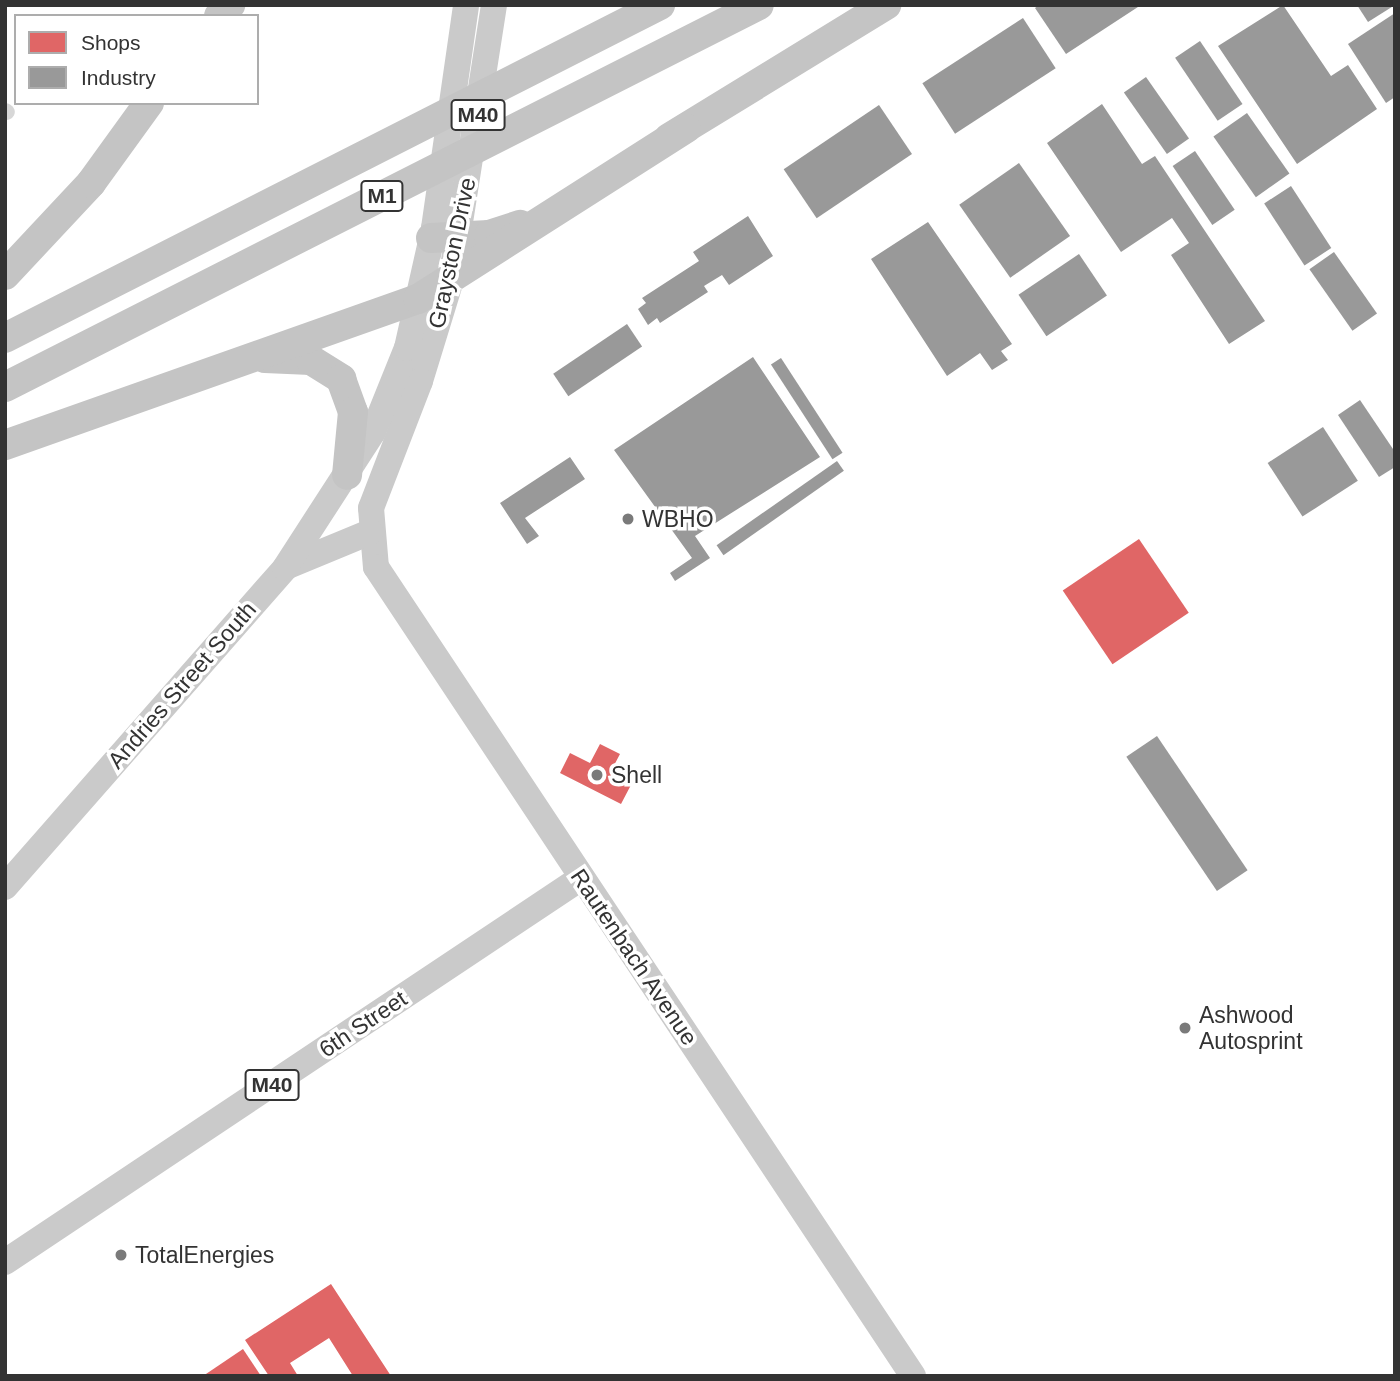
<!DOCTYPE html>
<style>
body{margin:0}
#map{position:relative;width:1400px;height:1381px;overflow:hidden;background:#fff;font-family:Helvetica,sans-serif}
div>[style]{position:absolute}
.shops>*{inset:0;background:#e06666;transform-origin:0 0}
.industry>*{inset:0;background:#999;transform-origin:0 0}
.street>*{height:16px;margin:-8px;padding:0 8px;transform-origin:8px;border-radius:8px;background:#d7d7d7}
.primary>*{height:26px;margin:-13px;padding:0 13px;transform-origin:13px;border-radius:13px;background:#cacaca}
.highway>*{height:30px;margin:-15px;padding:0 15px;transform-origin:15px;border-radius:15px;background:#c4c4c4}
.dots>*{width:19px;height:19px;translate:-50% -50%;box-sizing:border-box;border:4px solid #fff;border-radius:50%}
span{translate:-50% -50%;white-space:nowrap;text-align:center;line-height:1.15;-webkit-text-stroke:7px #fff;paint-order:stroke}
.shield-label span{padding:2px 5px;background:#fff;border:2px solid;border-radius:5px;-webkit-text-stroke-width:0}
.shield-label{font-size:21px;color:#333;font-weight:700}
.street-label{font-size:23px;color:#333}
.poi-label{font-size:23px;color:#333}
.left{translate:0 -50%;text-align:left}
.frame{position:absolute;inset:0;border:7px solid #333;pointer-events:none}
.legend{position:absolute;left:14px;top:14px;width:245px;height:91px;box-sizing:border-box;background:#fff;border:2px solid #adadad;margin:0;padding:9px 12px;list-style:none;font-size:21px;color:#333}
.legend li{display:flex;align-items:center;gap:14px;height:35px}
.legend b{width:35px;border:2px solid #adadad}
</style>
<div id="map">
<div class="shops">
<div style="left:1139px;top:539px;width:89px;height:92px;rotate:56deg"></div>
<div style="clip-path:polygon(600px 744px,620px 754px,610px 773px,632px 783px,621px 804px,560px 773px,570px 753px,590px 763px)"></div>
<div style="clip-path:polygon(331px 1284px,391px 1376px,353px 1376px,329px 1338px,290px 1363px,298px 1376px,269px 1376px,245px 1340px)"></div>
<div style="clip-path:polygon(243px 1349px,261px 1376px,203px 1376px)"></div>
</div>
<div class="industry">
<div style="clip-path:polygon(1039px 5px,1141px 5px,1066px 54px,1035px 8px)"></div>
<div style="clip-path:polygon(1283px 5px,1331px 76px,1348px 65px,1377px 109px,1297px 164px,1218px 46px)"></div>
<div style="clip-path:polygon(1357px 5px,1395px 5px,1368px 22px)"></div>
<div style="clip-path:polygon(1395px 13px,1395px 97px,1386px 103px,1348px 44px)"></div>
<div style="left:1023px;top:18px;width:60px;height:120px;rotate:57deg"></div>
<div style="left:1200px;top:41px;width:76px;height:30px;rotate:56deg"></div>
<div style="left:1146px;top:77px;width:75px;height:27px;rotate:55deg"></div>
<div style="clip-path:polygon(1102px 104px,1142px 164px,1155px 156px,1265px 321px,1229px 344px,1171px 255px,1189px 243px,1172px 218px,1121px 252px,1047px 143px)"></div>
<div style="left:879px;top:105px;width:59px;height:115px;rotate:56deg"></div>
<div style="left:1247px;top:113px;width:74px;height:41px;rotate:55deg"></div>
<div style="left:1195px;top:151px;width:71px;height:27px;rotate:56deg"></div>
<div style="left:1019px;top:163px;width:89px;height:73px;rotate:55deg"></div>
<div style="left:1291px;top:186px;width:74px;height:32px;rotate:57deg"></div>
<div style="clip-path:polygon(748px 216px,773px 256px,729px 285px,722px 275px,704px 286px,708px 292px,660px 323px,657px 318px,648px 325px,638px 309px,646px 303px,642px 298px,699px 261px,693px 252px)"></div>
<div style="clip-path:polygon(928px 222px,1012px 344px,1001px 351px,1008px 360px,992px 370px,980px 353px,947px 376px,871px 259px)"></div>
<div style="left:1334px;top:252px;width:75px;height:30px;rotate:55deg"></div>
<div style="left:1079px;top:254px;width:50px;height:73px;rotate:56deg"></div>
<div style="left:627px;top:324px;width:27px;height:89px;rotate:56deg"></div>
<div style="clip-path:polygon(753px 357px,820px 457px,695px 536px,710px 558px,675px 581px,670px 573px,692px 558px,614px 450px)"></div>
<div style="left:781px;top:358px;width:113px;height:12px;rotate:57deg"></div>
<div style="clip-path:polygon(1360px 400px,1395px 452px,1395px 467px,1379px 477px,1338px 415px)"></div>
<div style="left:1323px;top:427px;width:64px;height:66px;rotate:57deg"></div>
<div style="clip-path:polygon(570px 457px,585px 479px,525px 518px,539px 536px,527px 544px,500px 503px)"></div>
<div style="left:837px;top:461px;width:12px;height:147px;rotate:55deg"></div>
<div style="left:1157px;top:736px;width:162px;height:37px;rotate:56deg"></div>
</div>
<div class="street">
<div style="left:5px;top:111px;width:2px;rotate:27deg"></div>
</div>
<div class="primary">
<div style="left:494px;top:5px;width:278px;rotate:98.9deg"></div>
<div style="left:451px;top:280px;width:106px;rotate:107.1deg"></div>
<div style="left:420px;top:381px;width:136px;rotate:111.1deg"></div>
<div style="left:371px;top:508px;width:59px;rotate:85.2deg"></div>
<div style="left:376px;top:567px;width:971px;rotate:56.42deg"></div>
<div style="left:288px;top:566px;width:89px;rotate:-22.5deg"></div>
<div style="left:5px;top:887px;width:424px;rotate:-48.7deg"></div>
<div style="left:285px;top:568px;width:162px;rotate:-57.1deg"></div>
<div style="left:373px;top:432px;width:91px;rotate:-68deg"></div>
<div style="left:407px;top:348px;width:123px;rotate:-77.3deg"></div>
<div style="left:434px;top:228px;width:225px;rotate:-81.8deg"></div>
<div style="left:5px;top:1262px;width:692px;rotate:-33.69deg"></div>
</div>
<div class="highway">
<div style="left:219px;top:16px;width:16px;rotate:-45deg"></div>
<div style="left:669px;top:138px;width:255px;rotate:-31.5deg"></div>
<div style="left:431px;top:238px;width:58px;rotate:-3deg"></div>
<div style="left:489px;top:235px;width:33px;rotate:-18deg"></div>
<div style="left:5px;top:275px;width:126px;rotate:-46.9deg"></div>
<div style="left:91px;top:183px;width:99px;rotate:-54.1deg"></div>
<div style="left:5px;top:338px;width:735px;rotate:-26.95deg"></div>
<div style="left:265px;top:358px;width:46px;rotate:2.5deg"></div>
<div style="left:311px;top:360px;width:36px;rotate:32deg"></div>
<div style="left:341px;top:379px;width:35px;rotate:70deg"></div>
<div style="left:353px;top:412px;width:63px;rotate:95.4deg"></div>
<div style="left:5px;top:387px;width:845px;rotate:-26.87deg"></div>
<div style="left:5px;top:445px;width:438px;rotate:-19.5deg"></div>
<div style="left:418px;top:299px;width:318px;rotate:-32.5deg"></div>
</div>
<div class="dots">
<div style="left:628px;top:519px;background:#7a7a7a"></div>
<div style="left:597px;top:775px;background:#7a7a7a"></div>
<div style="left:1185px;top:1028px;background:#7a7a7a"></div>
<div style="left:121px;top:1255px;background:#7a7a7a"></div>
</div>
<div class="shield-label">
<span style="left:478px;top:115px">M40</span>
<span style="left:382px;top:196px">M1</span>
<span style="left:272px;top:1085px">M40</span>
</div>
<div class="street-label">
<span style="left:452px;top:253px;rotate:-78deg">Grayston Drive</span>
<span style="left:182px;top:685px;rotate:-49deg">Andries Street South</span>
<span style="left:634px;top:957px;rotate:56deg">Rautenbach Avenue</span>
<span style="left:363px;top:1024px;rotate:-34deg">6th Street</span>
</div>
<div class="poi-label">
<span class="left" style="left:642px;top:519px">WBHO</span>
<span class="left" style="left:611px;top:775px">Shell</span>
<span class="left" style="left:1199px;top:1028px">Ashwood<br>Autosprint</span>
<span class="left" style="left:135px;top:1255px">TotalEnergies</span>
</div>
<div class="frame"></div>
<ul class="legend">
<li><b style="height:19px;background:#e06666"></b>Shops</li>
<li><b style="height:19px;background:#999"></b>Industry</li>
</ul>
</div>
